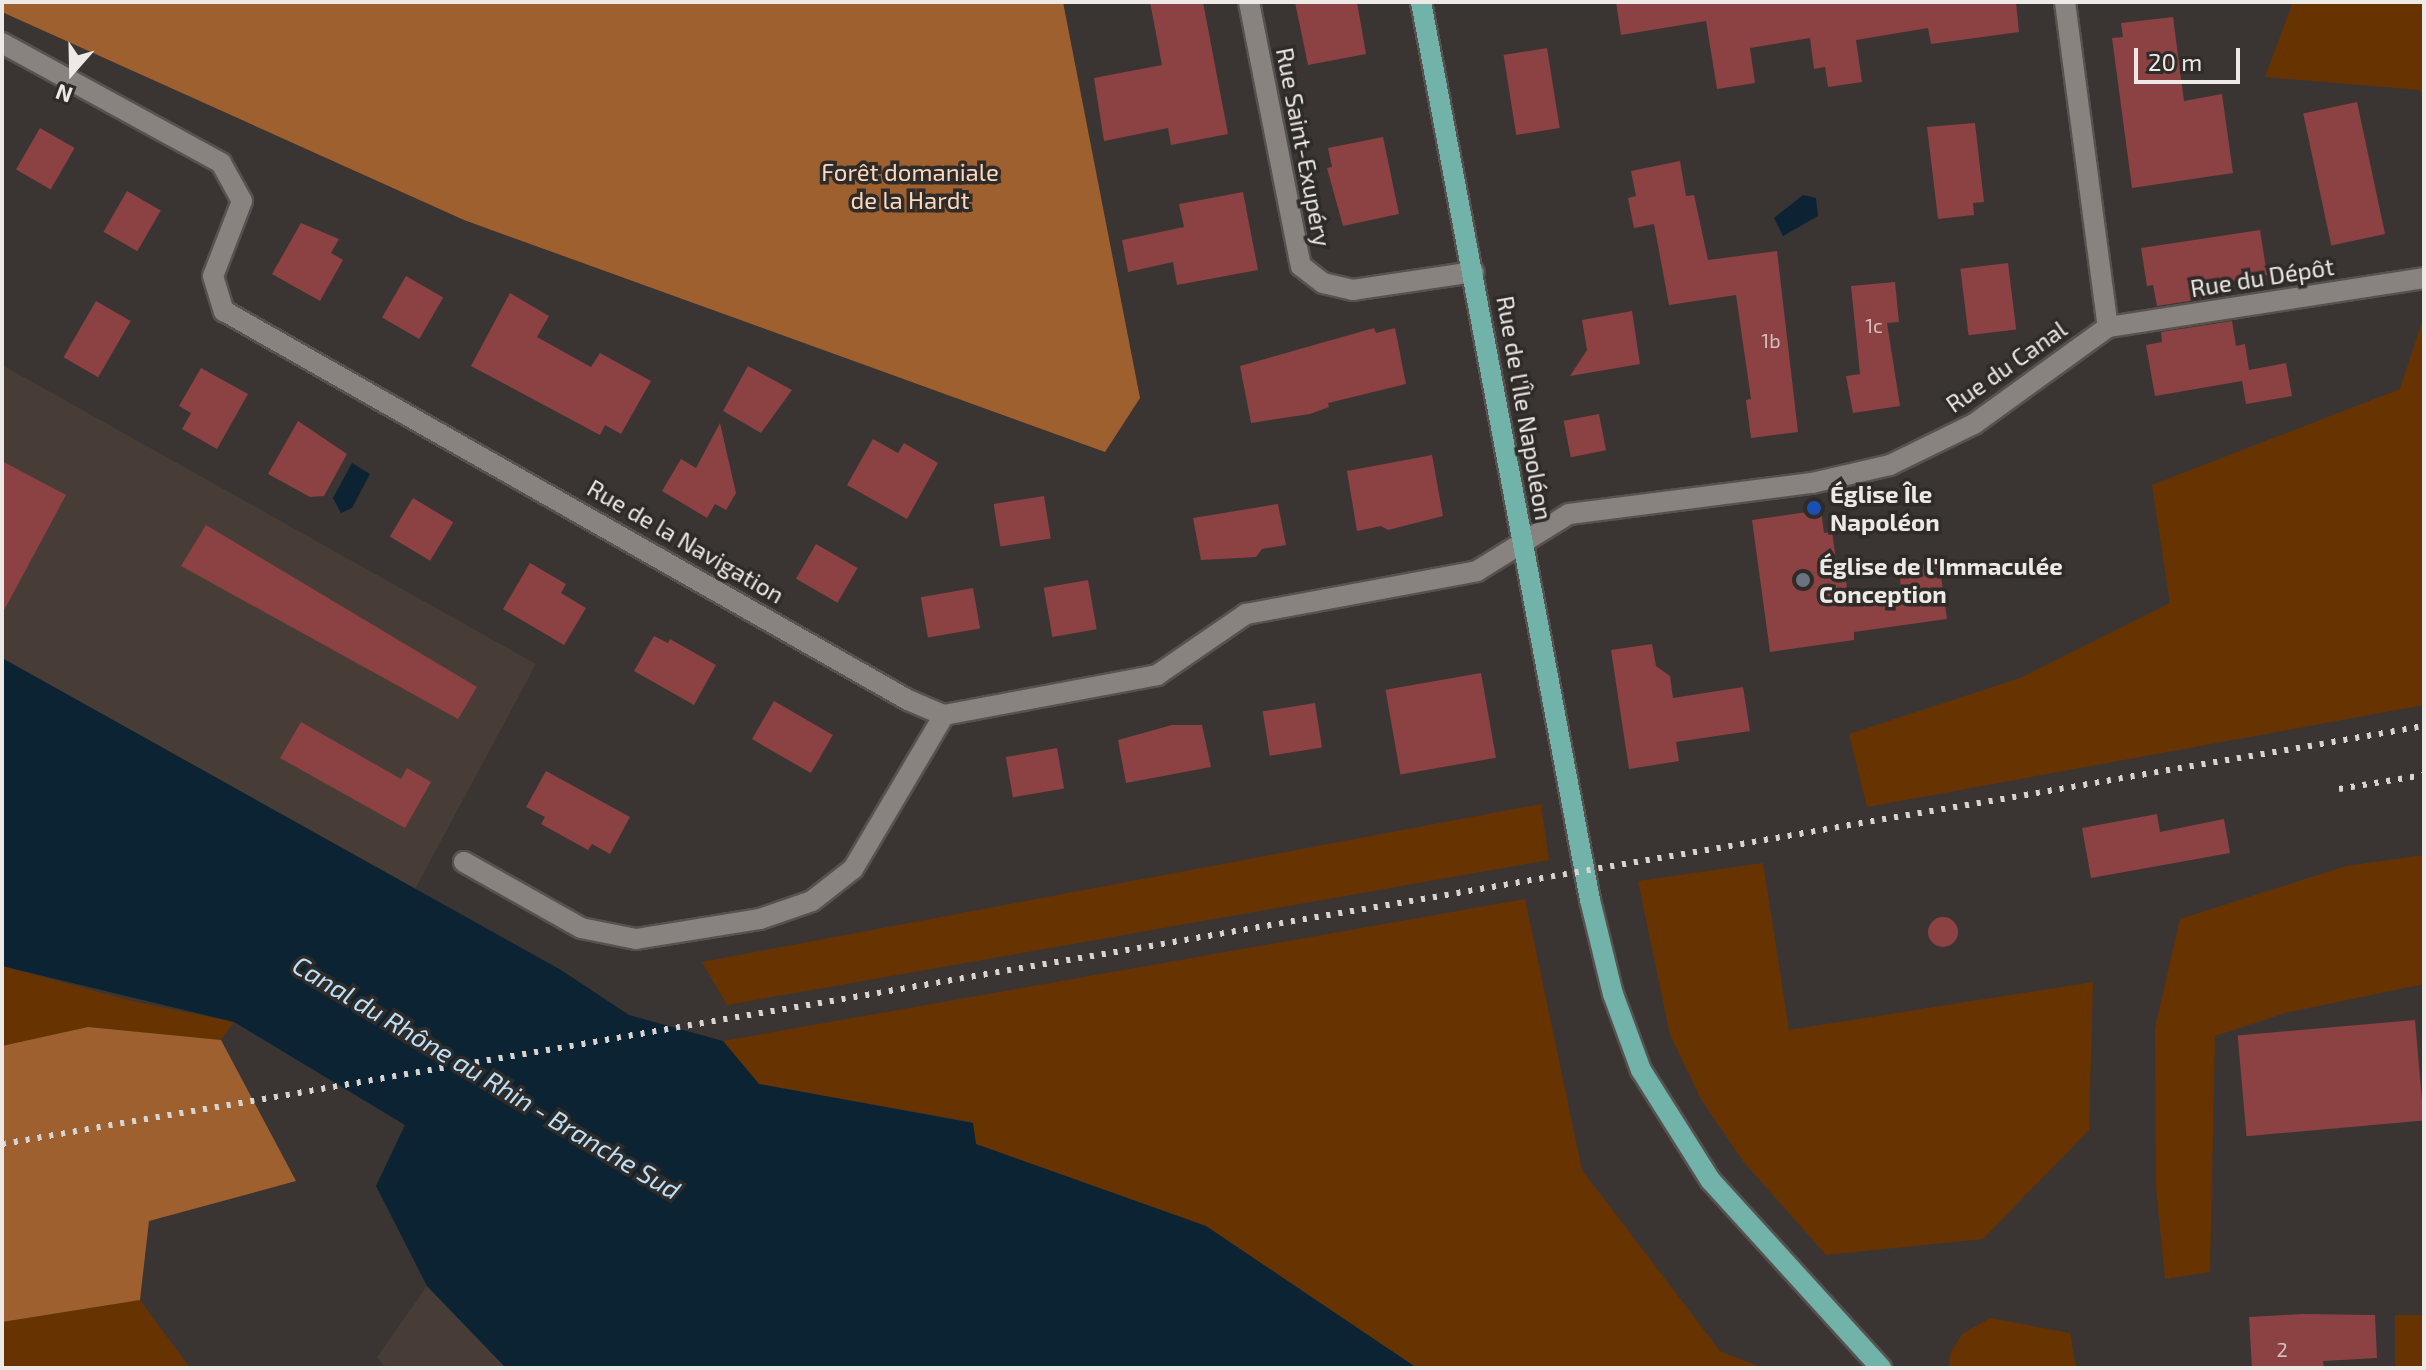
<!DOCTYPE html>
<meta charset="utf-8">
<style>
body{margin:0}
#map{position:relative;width:2426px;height:1370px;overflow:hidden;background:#3a3532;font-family:"Exo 2",sans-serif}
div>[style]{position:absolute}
.built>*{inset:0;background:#473d36}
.green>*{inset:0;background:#673401;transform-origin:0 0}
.forest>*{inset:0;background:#9e602f}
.water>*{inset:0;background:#0b2332}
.building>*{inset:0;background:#8c4142;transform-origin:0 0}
.round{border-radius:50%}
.roads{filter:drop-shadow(2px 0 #56524f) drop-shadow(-2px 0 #56524f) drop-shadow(0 2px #56524f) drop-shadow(0 -2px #56524f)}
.minor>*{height:20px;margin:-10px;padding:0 10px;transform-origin:10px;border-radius:10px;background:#898380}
.major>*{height:20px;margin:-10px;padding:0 10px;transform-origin:10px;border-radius:10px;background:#71b2a9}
.rail>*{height:6px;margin-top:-3px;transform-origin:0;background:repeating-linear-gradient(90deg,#d7d4d2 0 4px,transparent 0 12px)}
.dots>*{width:22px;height:22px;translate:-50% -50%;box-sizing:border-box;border:4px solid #2f2b28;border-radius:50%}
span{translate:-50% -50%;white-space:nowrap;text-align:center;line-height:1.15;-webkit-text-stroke:7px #2f2b28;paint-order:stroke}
.number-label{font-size:20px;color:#d4bfbe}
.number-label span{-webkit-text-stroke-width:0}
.street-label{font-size:24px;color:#ece9e7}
.park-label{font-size:24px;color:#fcd8be}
.poi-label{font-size:24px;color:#ece9e7;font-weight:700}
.left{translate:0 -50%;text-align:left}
.water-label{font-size:26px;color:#bce1fb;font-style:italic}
.frame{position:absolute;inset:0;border:4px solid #ece9e7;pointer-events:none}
.north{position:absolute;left:32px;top:32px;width:80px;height:80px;-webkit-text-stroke:6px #2f2b28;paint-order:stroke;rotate:200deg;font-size:22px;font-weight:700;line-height:32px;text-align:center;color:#ece9e7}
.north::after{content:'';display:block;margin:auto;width:28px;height:36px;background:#ece9e7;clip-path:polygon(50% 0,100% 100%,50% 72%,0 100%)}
.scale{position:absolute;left:2134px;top:48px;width:106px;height:36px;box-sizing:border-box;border:4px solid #ece9e7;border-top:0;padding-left:10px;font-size:24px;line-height:28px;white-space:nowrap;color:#ece9e7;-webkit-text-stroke:6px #2f2b28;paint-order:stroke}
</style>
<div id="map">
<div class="built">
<div style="clip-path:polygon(2px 365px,536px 664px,415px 889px,2px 658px)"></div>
<div style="clip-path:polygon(427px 1286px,506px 1368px,386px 1368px,377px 1357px)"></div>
</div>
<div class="green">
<div style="clip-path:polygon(2293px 2px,2424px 2px,2424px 109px,2420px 90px,2265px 77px)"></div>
<div style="clip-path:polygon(2424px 316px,2424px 705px,1867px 807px,1849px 734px,2020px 678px,2170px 603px,2152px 485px,2400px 389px)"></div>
<div style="clip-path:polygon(1541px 804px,1549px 860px,727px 1005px,702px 962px)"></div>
<div style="clip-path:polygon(2424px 855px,2424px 984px,2285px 1013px,2215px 1036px,2210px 1272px,2165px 1279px,2156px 1187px,2155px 1028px,2180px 919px,2346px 866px)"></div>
<div style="clip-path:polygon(1763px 863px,1789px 1030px,2093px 982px,2089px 1130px,1983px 1239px,1826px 1255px,1743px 1161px,1701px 1099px,1670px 1035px,1638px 881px)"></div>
<div style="clip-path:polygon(1525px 899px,1582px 1170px,1720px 1351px,1763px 1368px,1417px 1368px,1206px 1226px,975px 1144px,972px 1122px,759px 1084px,723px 1041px)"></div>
<div style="clip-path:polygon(2px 966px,136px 1002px,234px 1022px,221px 1040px,88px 1027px,2px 1046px)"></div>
<div style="clip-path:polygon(140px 1300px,190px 1368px,2px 1368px,2px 1322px)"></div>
<div style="left:2424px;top:1315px;width:53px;height:29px;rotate:90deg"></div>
<div style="clip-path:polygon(1990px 1318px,2070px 1333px,2076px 1368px,1949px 1368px,1950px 1354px,1962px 1334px)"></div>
</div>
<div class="forest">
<div style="clip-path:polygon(2px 2px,1063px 2px,1140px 398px,1105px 452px,464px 220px,2px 12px)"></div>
<div style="clip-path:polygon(88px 1027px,221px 1040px,296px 1181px,149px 1221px,140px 1300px,2px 1322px,2px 1046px)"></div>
</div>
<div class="water">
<div style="clip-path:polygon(1803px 195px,1816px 198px,1818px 216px,1783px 236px,1774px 218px)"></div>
<div style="clip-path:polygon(352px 463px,370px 474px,352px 508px,341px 513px,333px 498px)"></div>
<div style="clip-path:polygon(2px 658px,561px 970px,629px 1015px,723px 1041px,759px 1084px,973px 1123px,976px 1144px,1206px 1226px,1417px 1368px,506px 1368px,427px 1286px,376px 1186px,405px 1125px,234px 1022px,2px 966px)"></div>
</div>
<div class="building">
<div style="clip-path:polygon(1150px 2px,1203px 2px,1228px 134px,1171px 145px,1168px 128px,1104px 141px,1094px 78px,1162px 65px)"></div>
<div style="clip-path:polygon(1295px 2px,1357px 2px,1366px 54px,1308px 65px)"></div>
<div style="clip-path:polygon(1616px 2px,2016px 2px,2019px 32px,1931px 44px,1928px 28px,1856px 40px,1862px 82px,1828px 87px,1825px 67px,1814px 69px,1810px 38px,1750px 48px,1755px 83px,1717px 89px,1706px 21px,1621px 35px)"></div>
<div style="clip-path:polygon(2173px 17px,2184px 101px,2222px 94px,2233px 173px,2132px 188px,2112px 38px,2123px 37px,2121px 23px)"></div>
<div style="left:1547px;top:48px;width:81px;height:44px;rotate:81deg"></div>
<div style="left:2357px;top:102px;width:135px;height:55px;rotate:78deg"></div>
<div style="clip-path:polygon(1975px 123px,1984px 202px,1973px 203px,1974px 215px,1938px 219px,1927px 127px)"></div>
<div style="left:40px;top:128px;width:40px;height:48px;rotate:30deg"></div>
<div style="clip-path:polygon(1383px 137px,1399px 214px,1343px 226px,1327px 168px,1332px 167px,1328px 148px)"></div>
<div style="clip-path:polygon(1680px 161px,1686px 196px,1694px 195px,1708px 260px,1777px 251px,1798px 432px,1751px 438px,1746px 400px,1751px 399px,1736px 295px,1669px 305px,1654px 224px,1634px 228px,1628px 198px,1636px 196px,1631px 171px)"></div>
<div style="left:127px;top:191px;width:39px;height:47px;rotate:30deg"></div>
<div style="clip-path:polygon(1243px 192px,1258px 270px,1177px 285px,1173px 262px,1128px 272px,1122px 240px,1184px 227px,1179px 204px)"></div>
<div style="clip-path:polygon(301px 223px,339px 239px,331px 253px,343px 260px,320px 301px,272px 274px)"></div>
<div style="clip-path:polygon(2260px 230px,2267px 275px,2226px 282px,2228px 295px,2157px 306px,2153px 285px,2147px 286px,2141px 248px)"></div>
<div style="left:2008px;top:263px;width:67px;height:48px;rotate:83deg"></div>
<div style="left:406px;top:276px;width:43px;height:48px;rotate:30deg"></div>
<div style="clip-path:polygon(1895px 282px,1899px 322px,1887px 323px,1900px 406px,1853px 413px,1846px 376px,1860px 374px,1851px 286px)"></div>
<div style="clip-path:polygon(510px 293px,549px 316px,537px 337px,591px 367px,600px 353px,651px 381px,621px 434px,605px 425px,600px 435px,471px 366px)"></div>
<div style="left:96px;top:301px;width:40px;height:65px;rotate:30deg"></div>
<div style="clip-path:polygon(1632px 311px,1640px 364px,1570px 376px,1587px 350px,1582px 320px)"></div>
<div style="clip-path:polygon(2232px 321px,2236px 346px,2245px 344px,2249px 370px,2286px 363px,2292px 396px,2246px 404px,2242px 381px,2155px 396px,2146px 345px,2162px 342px,2161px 332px)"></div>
<div style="clip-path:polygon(1374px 328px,1376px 333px,1395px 328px,1406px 384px,1328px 403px,1329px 407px,1310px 414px,1251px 423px,1240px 366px)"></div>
<div style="clip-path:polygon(748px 366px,792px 390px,761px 433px,723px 411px)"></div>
<div style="clip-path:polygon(201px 368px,248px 394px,217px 449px,182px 429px,191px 413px,179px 406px)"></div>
<div style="left:1599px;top:414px;width:37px;height:36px;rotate:79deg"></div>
<div style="clip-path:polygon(298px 421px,347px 454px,324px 496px,310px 497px,268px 474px)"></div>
<div style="clip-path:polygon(720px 423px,736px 493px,726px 510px,715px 504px,707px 518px,662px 491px,681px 459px,696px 468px)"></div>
<div style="clip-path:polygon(873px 439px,898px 453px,904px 443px,938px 463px,907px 519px,847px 485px)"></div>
<div style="clip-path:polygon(1432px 455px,1443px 516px,1388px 530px,1381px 526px,1357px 531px,1347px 471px)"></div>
<div style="clip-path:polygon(2px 461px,66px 495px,2px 614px)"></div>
<div style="left:1044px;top:496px;width:43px;height:51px;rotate:81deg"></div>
<div style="left:413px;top:498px;width:47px;height:45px;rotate:31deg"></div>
<div style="clip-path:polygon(1278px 504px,1286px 545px,1262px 549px,1256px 557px,1201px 560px,1193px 518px)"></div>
<div style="clip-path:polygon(1821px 510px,1824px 533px,1832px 532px,1837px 567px,1844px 566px,1848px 596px,1901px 589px,1899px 568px,1939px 562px,1947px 619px,1854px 632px,1854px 640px,1770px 652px,1752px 520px)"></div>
<div style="clip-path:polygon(206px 525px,477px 687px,458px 719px,181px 566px)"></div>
<div style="left:816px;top:544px;width:48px;height:40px;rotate:30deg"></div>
<div style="clip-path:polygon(530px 563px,566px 584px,561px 593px,586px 608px,564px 645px,503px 609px)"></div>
<div style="left:1088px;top:580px;width:50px;height:45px;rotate:80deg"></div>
<div style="left:973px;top:588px;width:41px;height:53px;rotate:80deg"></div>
<div style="clip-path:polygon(654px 636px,668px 643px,670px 639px,716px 665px,694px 705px,634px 671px)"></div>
<div style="clip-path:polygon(1652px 644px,1656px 666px,1670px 676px,1673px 698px,1743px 687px,1750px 731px,1676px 742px,1679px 761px,1629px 769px,1611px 650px)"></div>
<div style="left:1481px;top:673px;width:86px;height:97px;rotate:80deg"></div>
<div style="left:774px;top:701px;width:68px;height:44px;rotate:30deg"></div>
<div style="left:1315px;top:703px;width:45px;height:53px;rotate:81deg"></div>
<div style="clip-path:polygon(301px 722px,401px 779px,407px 768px,431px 782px,405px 828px,280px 758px)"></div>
<div style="clip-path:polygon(1172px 725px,1202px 725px,1211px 767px,1126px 783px,1118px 740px)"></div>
<div style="left:1057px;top:748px;width:41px;height:52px;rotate:80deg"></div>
<div style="clip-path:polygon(546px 771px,630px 817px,610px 854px,592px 844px,588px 850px,541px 824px,545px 817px,526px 807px)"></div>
<div style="clip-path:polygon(2157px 814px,2160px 832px,2224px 819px,2230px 853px,2091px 878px,2082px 828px)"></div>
<div class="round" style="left:1928px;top:917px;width:30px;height:30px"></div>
<div style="left:2415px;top:1020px;width:101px;height:178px;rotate:85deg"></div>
<div style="clip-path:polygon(2302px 1314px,2375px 1315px,2377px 1358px,2323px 1361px,2324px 1368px,2252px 1368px,2249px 1317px)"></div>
</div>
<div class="roads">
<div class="minor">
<div style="left:1249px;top:2px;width:269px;rotate:78.9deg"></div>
<div style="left:1301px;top:266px;width:28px;rotate:38deg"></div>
<div style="left:1323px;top:283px;width:31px;rotate:13deg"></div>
<div style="left:1353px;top:290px;width:122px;rotate:-8.5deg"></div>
<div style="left:2065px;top:2px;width:328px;rotate:82.5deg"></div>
<div style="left:2px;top:43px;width:250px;rotate:28.7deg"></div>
<div style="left:221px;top:163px;width:43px;rotate:61.1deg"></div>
<div style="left:242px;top:201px;width:80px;rotate:111.1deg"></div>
<div style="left:213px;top:276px;width:37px;rotate:73deg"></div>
<div style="left:224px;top:311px;width:787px;rotate:29.63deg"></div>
<div style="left:908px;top:700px;width:39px;rotate:23deg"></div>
<div style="left:944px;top:715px;width:217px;rotate:-10.6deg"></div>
<div style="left:1157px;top:675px;width:108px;rotate:-34.4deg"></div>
<div style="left:1246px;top:614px;width:235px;rotate:-10.5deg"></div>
<div style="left:1477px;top:571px;width:108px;rotate:-31.8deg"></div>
<div style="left:1569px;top:514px;width:245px;rotate:-7.3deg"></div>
<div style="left:1812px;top:483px;width:80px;rotate:-13deg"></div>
<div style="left:1890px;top:465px;width:93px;rotate:-26deg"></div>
<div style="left:1974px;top:424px;width:165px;rotate:-35.9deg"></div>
<div style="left:2108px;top:327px;width:320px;rotate:-8.8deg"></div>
<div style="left:464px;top:862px;width:134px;rotate:29.4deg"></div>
<div style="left:581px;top:928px;width:56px;rotate:11.3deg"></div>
<div style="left:636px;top:939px;width:126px;rotate:-9.2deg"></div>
<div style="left:760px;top:919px;width:55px;rotate:-19.1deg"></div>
<div style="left:812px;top:901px;width:52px;rotate:-38deg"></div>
<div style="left:853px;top:869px;width:179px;rotate:-59.4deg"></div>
</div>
<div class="major">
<div style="left:1421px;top:2px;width:914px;rotate:79.34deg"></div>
<div style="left:1590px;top:900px;width:97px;rotate:76.3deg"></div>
<div style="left:1613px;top:994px;width:81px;rotate:69.8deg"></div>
<div style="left:1641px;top:1070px;width:131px;rotate:57.8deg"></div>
<div style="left:1711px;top:1181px;width:253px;rotate:47.7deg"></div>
</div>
</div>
<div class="rail">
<div style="left:2339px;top:789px;width:86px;rotate:-9.4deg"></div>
<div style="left:2px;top:1144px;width:2458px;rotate:-9.79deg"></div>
</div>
<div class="dots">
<div style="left:1814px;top:508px;background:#1a4fb4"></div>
<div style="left:1803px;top:580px;background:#6b7280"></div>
</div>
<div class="number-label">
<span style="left:1874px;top:325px">1c</span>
<span style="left:1771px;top:340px">1b</span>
<span style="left:2282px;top:1349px">2</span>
</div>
<div class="street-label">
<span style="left:1304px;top:147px;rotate:79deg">Rue Saint-Exupéry</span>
<span style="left:2262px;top:277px;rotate:-9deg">Rue du Dépôt</span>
<span style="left:2006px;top:366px;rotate:-35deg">Rue du Canal</span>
<span style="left:1525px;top:408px;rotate:80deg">Rue de l'Île Napoléon</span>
<span style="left:686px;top:541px;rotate:30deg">Rue de la Navigation</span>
</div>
<div class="park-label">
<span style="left:910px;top:186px">Forêt domaniale<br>de la Hardt</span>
</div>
<div class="poi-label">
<span class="left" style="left:1830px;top:508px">Église Île<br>Napoléon</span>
<span class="left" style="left:1819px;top:580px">Église de l'Immaculée<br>Conception</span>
</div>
<div class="water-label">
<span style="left:487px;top:1077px;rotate:31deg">Canal du Rhône au Rhin - Branche Sud</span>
</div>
<div class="frame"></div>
<div class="north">N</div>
<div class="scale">20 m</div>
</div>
